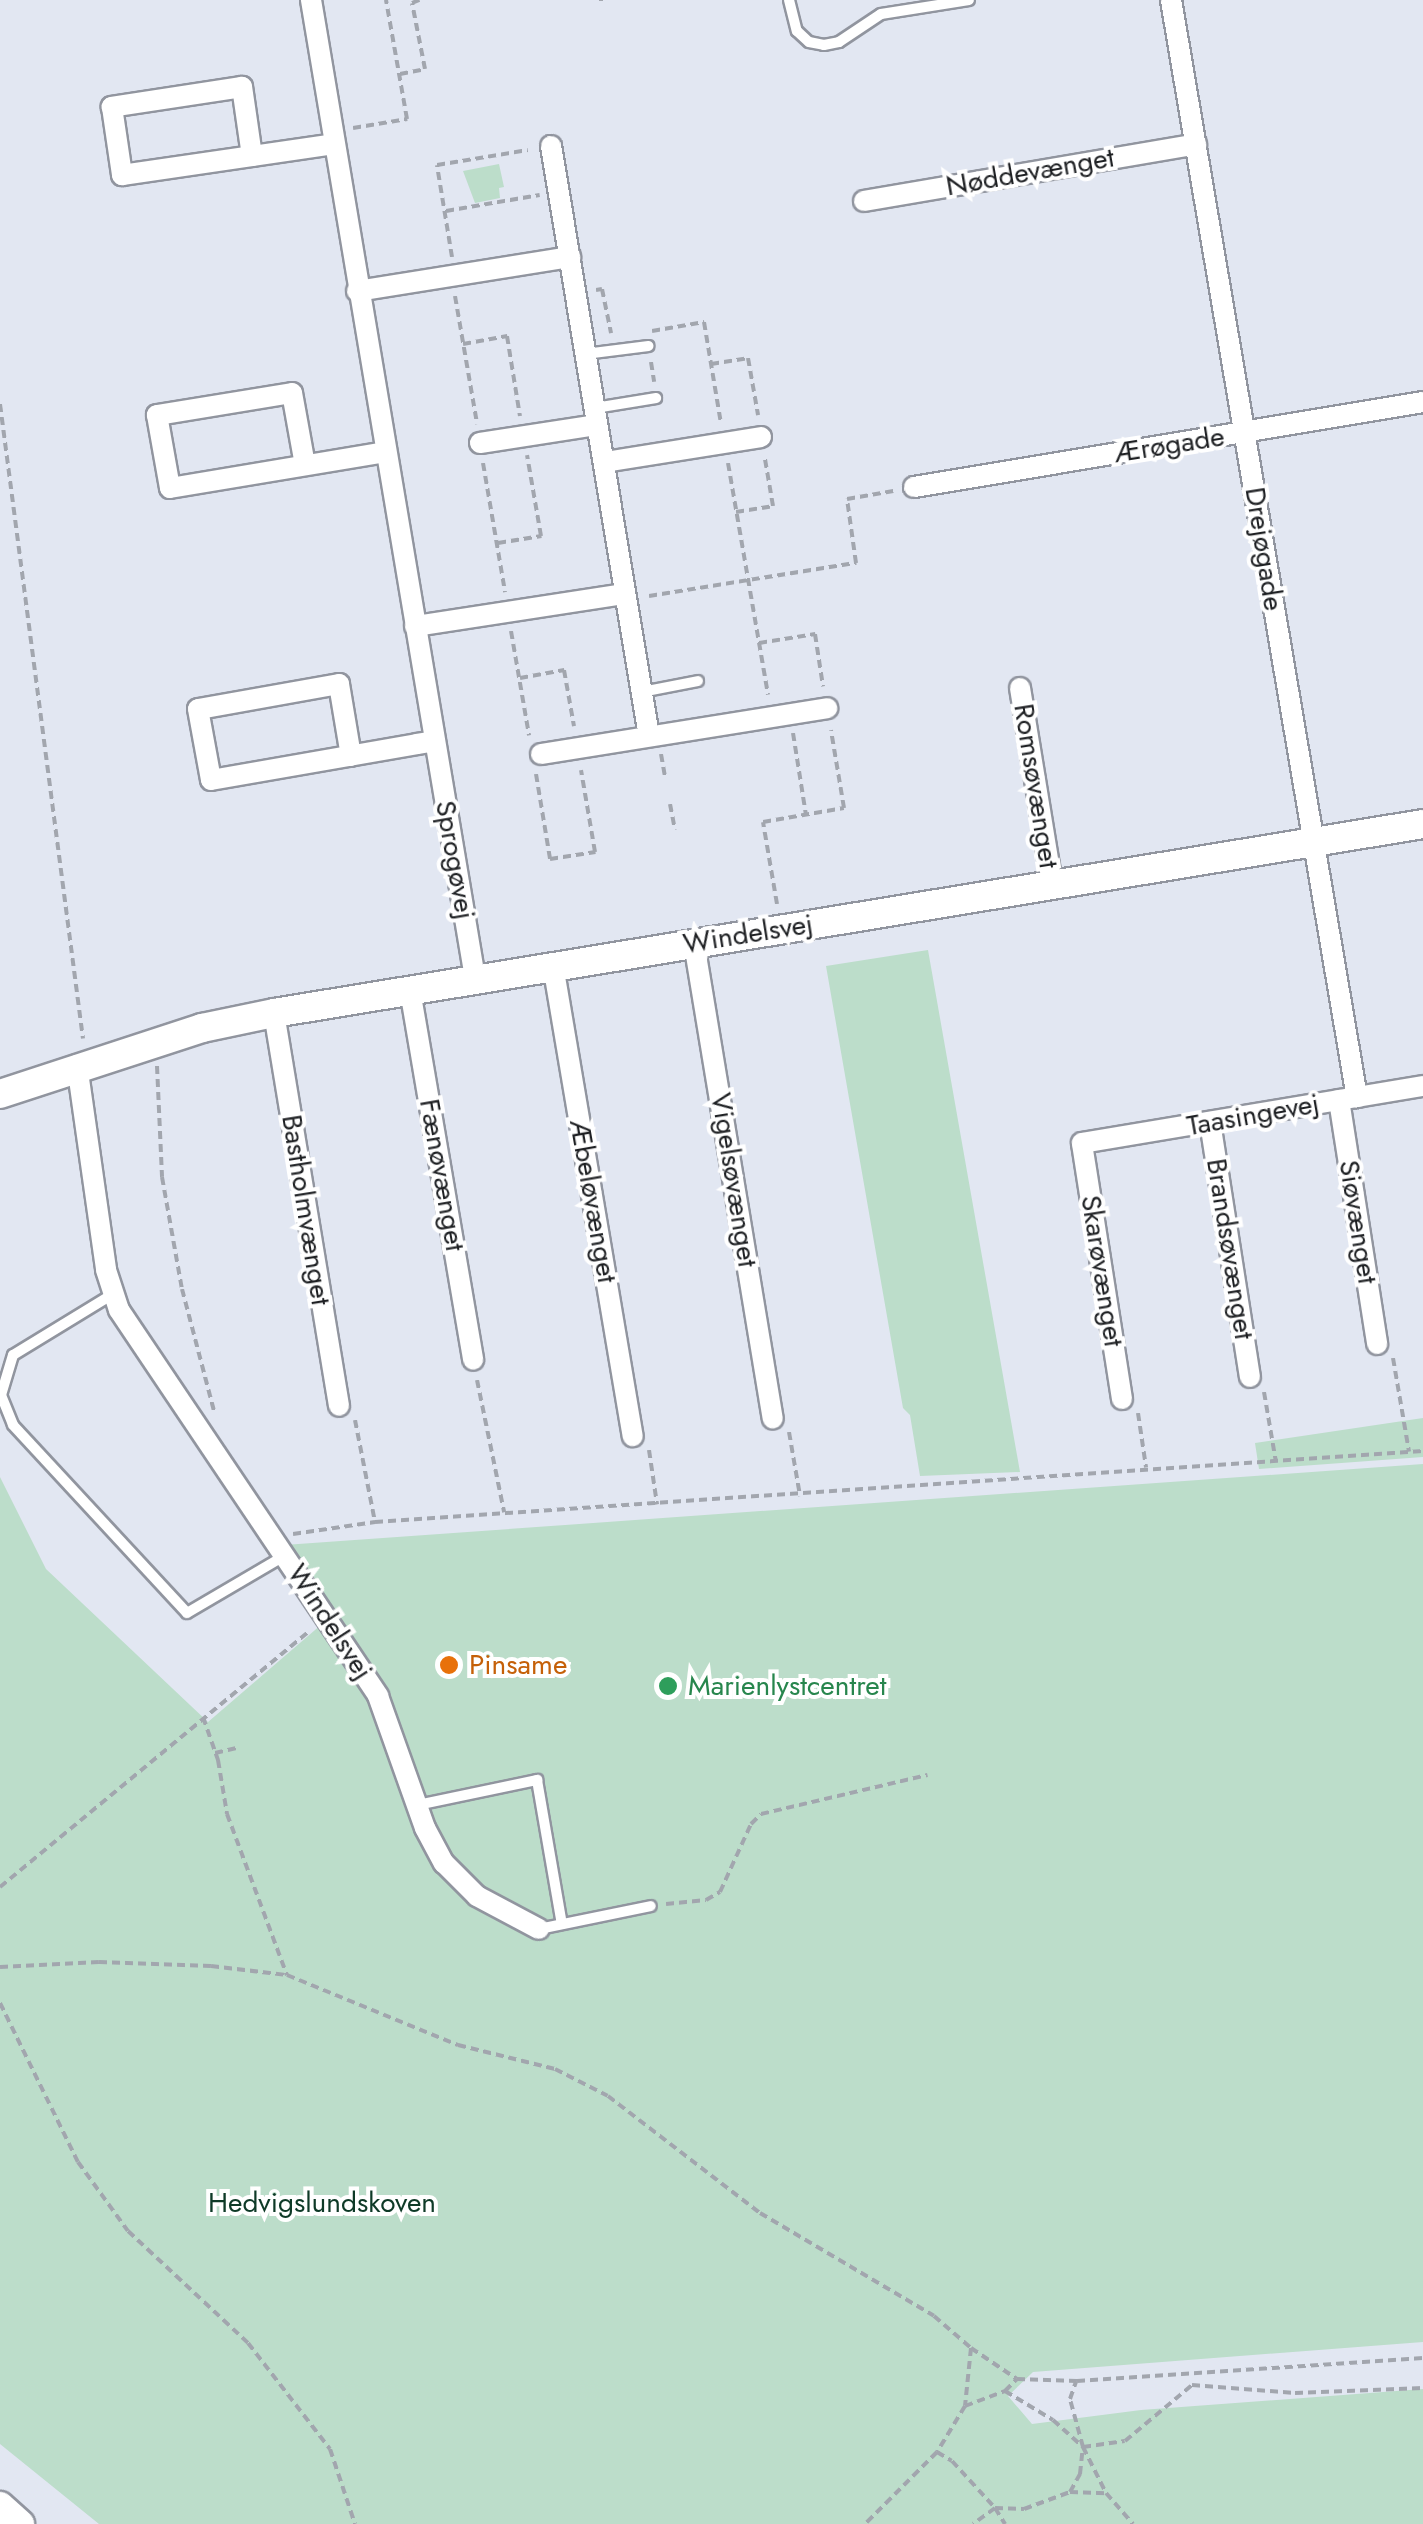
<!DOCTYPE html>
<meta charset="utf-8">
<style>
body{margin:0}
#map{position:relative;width:1423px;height:2524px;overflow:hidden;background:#e2e7f2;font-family:Jost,sans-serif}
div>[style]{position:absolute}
.green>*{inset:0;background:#bcddca}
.path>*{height:4px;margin-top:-2px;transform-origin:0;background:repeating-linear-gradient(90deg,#a2a6ae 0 8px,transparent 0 13px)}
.roads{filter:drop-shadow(2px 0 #91959f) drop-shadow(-2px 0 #91959f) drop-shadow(0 2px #91959f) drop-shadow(0 -2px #91959f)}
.lane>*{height:10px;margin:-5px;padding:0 5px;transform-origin:5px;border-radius:5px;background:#fff}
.street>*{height:20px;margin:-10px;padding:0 10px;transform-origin:10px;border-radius:10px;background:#fff}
.secondary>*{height:28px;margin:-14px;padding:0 14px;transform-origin:14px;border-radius:14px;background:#fff}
.dots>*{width:28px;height:28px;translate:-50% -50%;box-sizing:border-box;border:5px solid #fff;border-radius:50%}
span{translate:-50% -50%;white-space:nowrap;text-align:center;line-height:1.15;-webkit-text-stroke:8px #fff;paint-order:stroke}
.street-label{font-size:28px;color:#1e2023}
.food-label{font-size:28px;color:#c56008}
.left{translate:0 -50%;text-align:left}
.leisure-label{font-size:28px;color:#27864d}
.park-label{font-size:28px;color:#0e3a27}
</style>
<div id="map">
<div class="green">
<div style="clip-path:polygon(499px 164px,504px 187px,499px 188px,500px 198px,475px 203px,463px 171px)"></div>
<div style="clip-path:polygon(928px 950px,1020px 1472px,920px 1476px,910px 1415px,903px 1408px,826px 966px)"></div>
<div style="clip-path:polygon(1423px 1418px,1423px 1457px,1259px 1469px,1255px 1443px)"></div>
<div style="clip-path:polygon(1423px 1464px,1423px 2342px,1033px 2372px,1008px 2396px,1032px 2424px,1141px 2410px,1423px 2389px,1423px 2524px,99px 2524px,0 2444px,0 1477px,46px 1569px,208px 1722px,322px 1624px,270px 1546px)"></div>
</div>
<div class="path">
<div style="left:601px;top:0;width:1px;rotate:90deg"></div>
<div style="left:400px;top:74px;width:25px;rotate:-11deg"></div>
<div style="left:425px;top:69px;width:67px;rotate:-101.1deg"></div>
<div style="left:412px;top:3px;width:8px;rotate:-23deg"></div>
<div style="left:353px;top:128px;width:55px;rotate:-9.5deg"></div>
<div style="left:407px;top:119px;width:121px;rotate:-100deg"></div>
<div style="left:446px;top:211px;width:95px;rotate:-9.7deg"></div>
<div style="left:452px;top:257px;width:93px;rotate:-99.3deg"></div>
<div style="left:437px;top:165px;width:92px;rotate:-9.4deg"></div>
<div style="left:596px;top:290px;width:6px;rotate:-9deg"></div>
<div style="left:602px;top:289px;width:45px;rotate:78.4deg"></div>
<div style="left:455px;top:296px;width:130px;rotate:80.2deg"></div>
<div style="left:652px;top:331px;width:53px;rotate:-9.8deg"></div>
<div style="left:704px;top:322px;width:103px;rotate:80.5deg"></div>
<div style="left:463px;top:344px;width:45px;rotate:-10.3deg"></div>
<div style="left:507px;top:336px;width:81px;rotate:80.8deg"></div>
<div style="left:651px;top:362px;width:20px;rotate:81deg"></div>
<div style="left:711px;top:364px;width:37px;rotate:-9deg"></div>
<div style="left:748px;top:358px;width:58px;rotate:80deg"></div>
<div style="left:0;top:404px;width:640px;rotate:82.55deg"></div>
<div style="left:483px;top:463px;width:131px;rotate:80.3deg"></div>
<div style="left:728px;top:463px;width:235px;rotate:80.2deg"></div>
<div style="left:736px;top:512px;width:37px;rotate:-9deg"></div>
<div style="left:773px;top:506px;width:48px;rotate:-99.7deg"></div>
<div style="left:498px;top:543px;width:44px;rotate:-9.2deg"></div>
<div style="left:541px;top:536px;width:82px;rotate:-99.8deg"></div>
<div style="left:649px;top:596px;width:210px;rotate:-9.1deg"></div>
<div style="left:856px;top:563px;width:65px;rotate:-98deg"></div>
<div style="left:847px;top:499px;width:47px;rotate:-9.9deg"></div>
<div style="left:511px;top:631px;width:106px;rotate:80.2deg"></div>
<div style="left:759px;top:643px;width:57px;rotate:-9.1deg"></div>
<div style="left:815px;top:634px;width:53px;rotate:81.3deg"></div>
<div style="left:520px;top:678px;width:45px;rotate:-10.3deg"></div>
<div style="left:564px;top:670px;width:57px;rotate:79.9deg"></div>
<div style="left:793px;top:733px;width:83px;rotate:81deg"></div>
<div style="left:661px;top:754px;width:23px;rotate:80deg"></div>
<div style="left:536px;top:774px;width:86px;rotate:80.6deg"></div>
<div style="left:550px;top:859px;width:46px;rotate:-8.8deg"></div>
<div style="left:595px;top:852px;width:83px;rotate:-99.7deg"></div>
<div style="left:670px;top:804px;width:26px;rotate:79deg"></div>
<div style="left:777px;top:904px;width:83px;rotate:-99.7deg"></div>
<div style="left:763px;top:822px;width:82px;rotate:-9.8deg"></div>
<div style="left:844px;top:808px;width:79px;rotate:-99.5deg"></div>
<div style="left:157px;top:1066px;width:111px;rotate:87.4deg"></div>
<div style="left:162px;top:1177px;width:114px;rotate:79.9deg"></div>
<div style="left:182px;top:1289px;width:126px;rotate:75.3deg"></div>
<div style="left:1393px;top:1358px;width:95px;rotate:80.3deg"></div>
<div style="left:477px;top:1380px;width:135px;rotate:78.4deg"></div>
<div style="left:1264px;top:1392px;width:71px;rotate:80.3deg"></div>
<div style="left:1138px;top:1413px;width:55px;rotate:81.6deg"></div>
<div style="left:355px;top:1420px;width:104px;rotate:78.9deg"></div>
<div style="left:789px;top:1432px;width:65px;rotate:80.2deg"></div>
<div style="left:649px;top:1450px;width:55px;rotate:81.6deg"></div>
<div style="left:293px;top:1534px;width:83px;rotate:-8.3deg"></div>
<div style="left:375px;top:1522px;width:1050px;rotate:-3.88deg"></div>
<div style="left:203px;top:1717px;width:46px;rotate:70.8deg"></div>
<div style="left:218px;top:1760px;width:55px;rotate:80.5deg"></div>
<div style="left:227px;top:1814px;width:172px;rotate:69.6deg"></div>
<div style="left:287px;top:1975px;width:185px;rotate:22.3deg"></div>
<div style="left:458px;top:2045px;width:100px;rotate:13.9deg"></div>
<div style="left:555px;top:2069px;width:59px;rotate:27deg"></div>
<div style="left:608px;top:2096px;width:192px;rotate:37.6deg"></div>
<div style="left:760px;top:2213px;width:202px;rotate:30.6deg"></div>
<div style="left:934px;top:2316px;width:49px;rotate:40.9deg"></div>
<div style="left:971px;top:2348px;width:58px;rotate:95.9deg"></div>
<div style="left:965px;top:2406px;width:54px;rotate:121.3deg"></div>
<div style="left:937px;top:2452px;width:102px;rotate:135deg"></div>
<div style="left:215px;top:1753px;width:22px;rotate:-13deg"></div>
<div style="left:0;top:1887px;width:400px;rotate:-39.6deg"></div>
<div style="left:666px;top:1904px;width:40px;rotate:-5.7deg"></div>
<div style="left:706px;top:1900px;width:16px;rotate:-30deg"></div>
<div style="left:720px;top:1892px;width:75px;rotate:-65.5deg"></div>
<div style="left:751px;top:1824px;width:14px;rotate:-45deg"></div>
<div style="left:761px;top:1814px;width:171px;rotate:-13.2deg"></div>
<div style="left:0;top:1967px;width:99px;rotate:-2.9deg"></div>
<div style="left:99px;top:1962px;width:112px;rotate:2deg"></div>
<div style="left:211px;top:1966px;width:77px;rotate:6.8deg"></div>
<div style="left:0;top:2003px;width:177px;rotate:63.9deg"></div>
<div style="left:78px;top:2162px;width:85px;rotate:54.1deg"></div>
<div style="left:128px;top:2231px;width:164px;rotate:43deg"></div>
<div style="left:248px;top:2343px;width:134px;rotate:52.3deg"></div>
<div style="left:330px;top:2449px;width:79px;rotate:71.6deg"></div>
<div style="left:971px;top:2348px;width:55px;rotate:34deg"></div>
<div style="left:1017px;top:2379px;width:60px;rotate:1.9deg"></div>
<div style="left:1077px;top:2381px;width:347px;rotate:-3.8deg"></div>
<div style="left:1005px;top:2391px;width:56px;rotate:31.1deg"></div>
<div style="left:1053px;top:2420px;width:40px;rotate:42deg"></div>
<div style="left:1083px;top:2447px;width:51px;rotate:63.4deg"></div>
<div style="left:965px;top:2406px;width:43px;rotate:-20.6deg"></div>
<div style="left:1005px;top:2391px;width:17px;rotate:-45deg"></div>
<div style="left:1083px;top:2447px;width:42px;rotate:-8.1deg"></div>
<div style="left:1125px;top:2441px;width:87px;rotate:-39.9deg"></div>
<div style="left:1192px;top:2385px;width:103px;rotate:4.4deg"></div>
<div style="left:1295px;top:2393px;width:128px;rotate:-2.2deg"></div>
<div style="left:937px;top:2452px;width:17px;rotate:31deg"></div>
<div style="left:952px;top:2461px;width:64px;rotate:47.5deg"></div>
<div style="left:995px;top:2508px;width:27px;rotate:144deg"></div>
<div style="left:1070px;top:2492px;width:21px;rotate:-61deg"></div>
<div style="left:1080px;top:2474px;width:27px;rotate:-84deg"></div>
<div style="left:1083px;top:2447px;width:50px;rotate:-105.2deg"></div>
<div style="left:1070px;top:2399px;width:18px;rotate:-71deg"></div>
<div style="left:995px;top:2508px;width:29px;rotate:2deg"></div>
<div style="left:1024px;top:2509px;width:49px;rotate:-20.3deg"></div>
<div style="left:1070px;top:2492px;width:36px;rotate:2deg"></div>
<div style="left:1106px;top:2493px;width:41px;rotate:48.9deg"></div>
<div style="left:995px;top:2508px;width:19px;rotate:58deg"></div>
</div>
<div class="roads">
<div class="lane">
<div style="left:789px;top:0;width:32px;rotate:76deg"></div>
<div style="left:797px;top:31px;width:16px;rotate:43deg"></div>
<div style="left:809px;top:42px;width:15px;rotate:11deg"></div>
<div style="left:824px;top:45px;width:15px;rotate:-11deg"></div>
<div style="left:839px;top:42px;width:50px;rotate:-33.7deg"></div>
<div style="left:881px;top:14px;width:89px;rotate:-9deg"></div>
<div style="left:585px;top:354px;width:64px;rotate:-7.2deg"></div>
<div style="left:595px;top:408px;width:62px;rotate:-9.3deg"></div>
<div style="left:642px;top:692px;width:57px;rotate:-11.1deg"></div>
<div style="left:113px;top:1294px;width:117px;rotate:148.6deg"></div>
<div style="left:13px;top:1355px;width:42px;rotate:106.7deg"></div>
<div style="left:1px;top:1395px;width:32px;rotate:68deg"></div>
<div style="left:13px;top:1425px;width:256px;rotate:47.2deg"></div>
<div style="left:187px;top:1613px;width:115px;rotate:-30.4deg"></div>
<div style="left:417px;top:1805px;width:123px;rotate:-11.8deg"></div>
<div style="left:537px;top:1780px;width:146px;rotate:80.2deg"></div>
<div style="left:539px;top:1929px;width:114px;rotate:-11.6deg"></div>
</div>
<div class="street">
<div style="left:311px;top:0;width:992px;rotate:80.48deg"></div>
<div style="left:1171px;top:0;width:1113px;rotate:80.38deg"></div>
<div style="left:551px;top:146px;width:598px;rotate:80.57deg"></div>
<div style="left:252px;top:156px;width:70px;rotate:-98.2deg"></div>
<div style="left:242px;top:87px;width:132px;rotate:171.3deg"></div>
<div style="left:112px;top:107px;width:69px;rotate:81.6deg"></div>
<div style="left:122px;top:175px;width:214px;rotate:-8.3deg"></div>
<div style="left:864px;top:201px;width:337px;rotate:-9.7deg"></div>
<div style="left:357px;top:291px;width:216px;rotate:-9.1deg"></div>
<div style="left:480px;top:443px;width:117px;rotate:-8.8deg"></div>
<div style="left:605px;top:462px;width:158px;rotate:-9.1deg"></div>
<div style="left:305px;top:465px;width:73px;rotate:-100.2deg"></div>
<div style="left:292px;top:393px;width:137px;rotate:170.7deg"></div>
<div style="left:157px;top:415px;width:74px;rotate:79.9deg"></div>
<div style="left:170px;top:488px;width:218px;rotate:-9.5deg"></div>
<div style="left:914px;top:487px;width:516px;rotate:-9.48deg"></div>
<div style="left:415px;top:626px;width:212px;rotate:-8.7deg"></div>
<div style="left:1020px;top:688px;width:199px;rotate:80.7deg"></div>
<div style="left:541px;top:754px;width:290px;rotate:-9.1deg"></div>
<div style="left:351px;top:756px;width:73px;rotate:-99.5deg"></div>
<div style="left:339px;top:684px;width:143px;rotate:169.9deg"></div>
<div style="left:198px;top:709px;width:72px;rotate:79.6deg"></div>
<div style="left:211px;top:780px;width:209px;rotate:-9.9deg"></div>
<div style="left:417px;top:744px;width:18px;rotate:-9deg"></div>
<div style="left:694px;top:943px;width:482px;rotate:80.6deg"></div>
<div style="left:553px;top:965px;width:478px;rotate:80.4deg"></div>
<div style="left:410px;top:990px;width:375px;rotate:80.3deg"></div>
<div style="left:274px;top:1013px;width:398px;rotate:80.6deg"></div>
<div style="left:77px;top:1065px;width:207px;rotate:81.9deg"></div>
<div style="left:106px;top:1270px;width:42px;rotate:72deg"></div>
<div style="left:119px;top:1310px;width:465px;rotate:56.1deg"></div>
<div style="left:378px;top:1696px;width:140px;rotate:70.4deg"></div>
<div style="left:425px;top:1828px;width:40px;rotate:62deg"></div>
<div style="left:444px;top:1863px;width:47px;rotate:45deg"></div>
<div style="left:477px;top:1896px;width:70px;rotate:28deg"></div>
<div style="left:1339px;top:1100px;width:247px;rotate:81.1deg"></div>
<div style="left:1210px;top:1122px;width:258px;rotate:81.1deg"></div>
<div style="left:1122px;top:1399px;width:259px;rotate:-98.9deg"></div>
<div style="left:1082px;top:1143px;width:346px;rotate:-9.5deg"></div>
</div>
<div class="secondary">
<div style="left:0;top:1094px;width:213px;rotate:-18.1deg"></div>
<div style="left:202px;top:1028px;width:74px;rotate:-11.8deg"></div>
<div style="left:274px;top:1013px;width:1164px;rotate:-9.34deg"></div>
<div style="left:0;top:2506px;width:27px;rotate:42deg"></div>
</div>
</div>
<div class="dots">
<div style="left:449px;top:1665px;background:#e8710a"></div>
<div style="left:668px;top:1686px;background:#2e9e5b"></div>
</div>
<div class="street-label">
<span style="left:1030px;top:172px;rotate:-10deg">Nøddevænget</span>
<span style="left:1169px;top:445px;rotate:-9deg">Ærøgade</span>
<span style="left:1264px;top:549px;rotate:81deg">Drejøgade</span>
<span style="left:1036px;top:786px;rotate:81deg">Romsøvænget</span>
<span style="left:455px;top:860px;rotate:80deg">Sprogøvej</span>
<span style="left:748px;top:934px;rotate:-9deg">Windelsvej</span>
<span style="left:1253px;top:1115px;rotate:-10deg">Taasingevej</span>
<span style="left:442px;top:1175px;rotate:80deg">Fænøvænget</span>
<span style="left:734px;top:1180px;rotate:81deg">Vigelsøvænget</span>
<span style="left:593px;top:1201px;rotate:80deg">Æbeløvænget</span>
<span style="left:306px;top:1210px;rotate:81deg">Bastholmvænget</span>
<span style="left:1358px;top:1222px;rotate:81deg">Siøvænget</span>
<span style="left:1230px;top:1249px;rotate:81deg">Brandsøvænget</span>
<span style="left:1102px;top:1271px;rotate:81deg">Skarøvænget</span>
<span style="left:330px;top:1622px;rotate:57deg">Windelsvej</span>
</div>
<div class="food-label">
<span class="left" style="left:469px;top:1665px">Pinsame</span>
</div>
<div class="leisure-label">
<span class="left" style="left:688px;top:1686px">Marienlystcentret</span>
</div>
<div class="park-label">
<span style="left:322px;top:2203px">Hedvigslundskoven</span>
</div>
</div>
